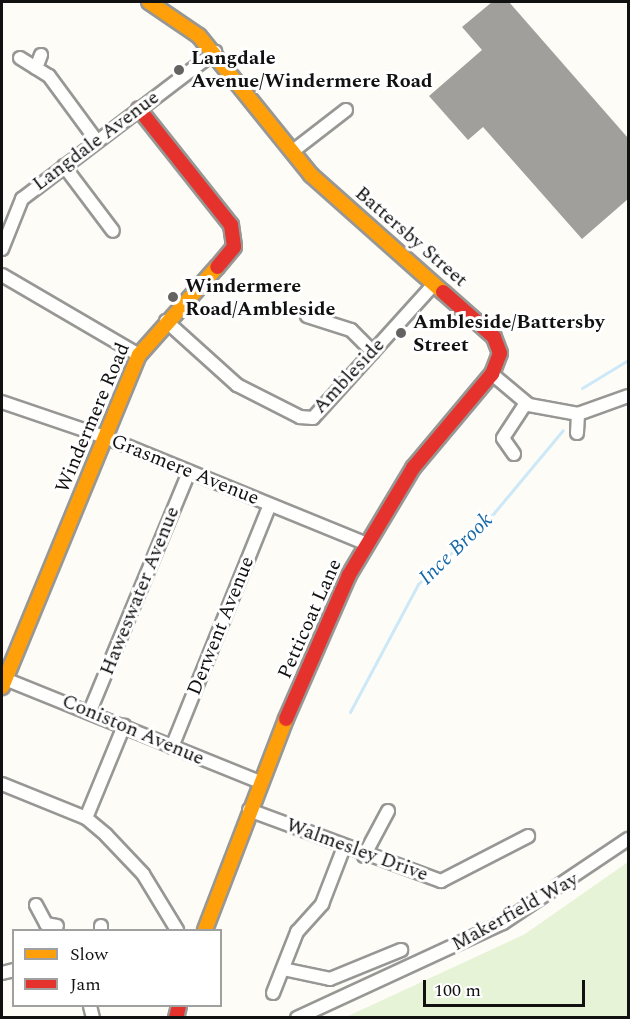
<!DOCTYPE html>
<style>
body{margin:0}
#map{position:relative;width:630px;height:1019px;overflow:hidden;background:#fdfcf7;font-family:Spectral,serif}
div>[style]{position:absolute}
.green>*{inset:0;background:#e7f3d7}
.stream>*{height:3px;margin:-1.5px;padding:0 1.5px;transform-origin:1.5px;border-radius:1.5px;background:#cde8f7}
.building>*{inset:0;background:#a19f9c}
.roads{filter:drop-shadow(2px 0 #979795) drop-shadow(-2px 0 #979795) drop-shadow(0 2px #979795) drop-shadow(0 -2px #979795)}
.street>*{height:12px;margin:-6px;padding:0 6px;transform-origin:6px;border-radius:6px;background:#fffffe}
.slow>*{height:14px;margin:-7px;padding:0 7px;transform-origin:7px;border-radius:7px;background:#ff9f0a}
.jam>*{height:14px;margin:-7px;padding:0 7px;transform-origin:7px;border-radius:7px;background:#e5322d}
.dots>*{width:16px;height:16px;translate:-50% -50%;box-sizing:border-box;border:3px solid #fff;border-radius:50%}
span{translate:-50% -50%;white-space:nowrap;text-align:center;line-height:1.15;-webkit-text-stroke:6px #fff;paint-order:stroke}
.poi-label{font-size:20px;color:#111;font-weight:700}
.left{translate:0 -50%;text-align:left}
.street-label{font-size:20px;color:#111}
.water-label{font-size:21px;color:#1768a6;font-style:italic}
.frame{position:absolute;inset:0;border:3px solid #111;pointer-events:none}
.legend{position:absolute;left:12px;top:929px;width:210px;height:78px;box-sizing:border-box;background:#fff;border:2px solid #a0a0a0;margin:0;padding:8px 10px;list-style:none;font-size:18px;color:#111}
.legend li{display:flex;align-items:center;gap:12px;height:30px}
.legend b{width:30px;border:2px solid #a0a0a0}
.scale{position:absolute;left:423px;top:980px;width:162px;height:27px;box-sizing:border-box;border:3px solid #111;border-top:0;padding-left:8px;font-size:18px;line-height:21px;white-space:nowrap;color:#111;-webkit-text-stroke:4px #fff;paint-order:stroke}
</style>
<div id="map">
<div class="green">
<div style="clip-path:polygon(628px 862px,628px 1017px,346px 1017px,525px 934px)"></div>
</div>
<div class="stream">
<div style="left:582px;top:388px;width:54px;rotate:-31.3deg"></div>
<div style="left:350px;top:712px;width:145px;rotate:-62deg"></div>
<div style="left:418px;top:584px;width:103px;rotate:-43deg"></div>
<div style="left:493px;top:514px;width:109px;rotate:-50.2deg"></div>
</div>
<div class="building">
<div style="clip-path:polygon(492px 2px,509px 2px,628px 138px,628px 199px,582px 239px,483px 127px,468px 140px,429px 96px,482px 50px,462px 27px)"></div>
</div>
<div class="roads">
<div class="street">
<div style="left:20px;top:58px;width:34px;rotate:32deg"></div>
<div style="left:49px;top:76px;width:81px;rotate:53.6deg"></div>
<div style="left:36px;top:68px;width:14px;rotate:-69deg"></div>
<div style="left:293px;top:151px;width:67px;rotate:-37.7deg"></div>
<div style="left:64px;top:166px;width:81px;rotate:53deg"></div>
<div style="left:2px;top:249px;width:54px;rotate:-68.2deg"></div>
<div style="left:22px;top:199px;width:243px;rotate:-37.3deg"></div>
<div style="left:2px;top:275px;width:159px;rotate:30.3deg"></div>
<div style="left:307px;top:316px;width:46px;rotate:17.7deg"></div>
<div style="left:351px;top:330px;width:31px;rotate:45deg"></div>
<div style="left:166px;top:321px;width:96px;rotate:42deg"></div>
<div style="left:237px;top:385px;width:71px;rotate:26.9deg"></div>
<div style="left:300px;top:417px;width:13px;rotate:4deg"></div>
<div style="left:313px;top:418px;width:181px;rotate:-47.9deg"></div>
<div style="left:492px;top:374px;width:48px;rotate:40deg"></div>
<div style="left:529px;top:405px;width:50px;rotate:10.4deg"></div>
<div style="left:578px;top:414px;width:53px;rotate:-19.8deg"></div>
<div style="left:2px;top:402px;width:109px;rotate:18.8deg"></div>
<div style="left:105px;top:437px;width:283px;rotate:22.2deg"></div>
<div style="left:577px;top:433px;width:19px;rotate:-87deg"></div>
<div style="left:514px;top:454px;width:19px;rotate:-125deg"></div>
<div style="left:503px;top:438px;width:42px;rotate:-56.7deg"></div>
<div style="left:5px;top:679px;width:275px;rotate:22deg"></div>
<div style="left:90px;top:711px;width:259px;rotate:-67.5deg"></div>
<div style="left:172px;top:747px;width:261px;rotate:-68deg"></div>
<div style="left:2px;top:784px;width:91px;rotate:22deg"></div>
<div style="left:86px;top:818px;width:26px;rotate:40deg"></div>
<div style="left:106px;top:835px;width:54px;rotate:46.5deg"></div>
<div style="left:143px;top:874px;width:66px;rotate:58.7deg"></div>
<div style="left:249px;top:810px;width:205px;rotate:20.3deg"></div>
<div style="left:441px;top:881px;width:98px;rotate:-27.3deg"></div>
<div style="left:86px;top:818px;width:100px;rotate:-67.6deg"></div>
<div style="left:364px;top:856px;width:51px;rotate:-61.9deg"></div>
<div style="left:36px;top:905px;width:21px;rotate:62deg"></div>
<div style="left:46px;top:924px;width:11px;rotate:10deg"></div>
<div style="left:101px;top:930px;width:4px;rotate:-90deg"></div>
<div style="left:283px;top:969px;width:48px;rotate:12deg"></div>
<div style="left:330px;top:979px;width:77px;rotate:-22.2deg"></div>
<div style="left:2px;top:973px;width:12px;rotate:-14deg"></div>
<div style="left:273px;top:993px;width:66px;rotate:-68.5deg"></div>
<div style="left:297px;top:932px;width:38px;rotate:-48deg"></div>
<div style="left:322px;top:904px;width:61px;rotate:-68.9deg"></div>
<div style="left:90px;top:1006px;width:12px;rotate:76deg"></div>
<div style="left:297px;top:1018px;width:227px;rotate:-24.8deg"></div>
<div style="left:503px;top:923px;width:151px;rotate:-33.9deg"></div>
</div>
<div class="slow">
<div style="left:149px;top:2px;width:60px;rotate:34.2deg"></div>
<div style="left:199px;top:36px;width:179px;rotate:51.1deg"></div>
<div style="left:311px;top:175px;width:176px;rotate:41.6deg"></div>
<div style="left:2px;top:687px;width:359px;rotate:-67.6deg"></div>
<div style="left:139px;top:355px;width:118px;rotate:-48.4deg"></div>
<div style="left:205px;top:930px;width:226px;rotate:-69deg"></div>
</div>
<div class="jam">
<div style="left:139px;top:109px;width:148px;rotate:51.6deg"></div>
<div style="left:231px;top:225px;width:22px;rotate:82deg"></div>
<div style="left:234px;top:247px;width:26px;rotate:130deg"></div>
<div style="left:286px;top:719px;width:157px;rotate:-66.4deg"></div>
<div style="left:349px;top:575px;width:125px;rotate:-59.1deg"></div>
<div style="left:413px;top:468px;width:123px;rotate:-50deg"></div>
<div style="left:492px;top:374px;width:22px;rotate:-69deg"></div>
<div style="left:500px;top:353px;width:17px;rotate:-111deg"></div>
<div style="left:494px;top:337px;width:68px;rotate:-138.6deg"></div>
<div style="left:176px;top:1018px;width:12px;rotate:-76deg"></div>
</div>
</div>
<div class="dots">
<div style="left:179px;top:70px;background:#646362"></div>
<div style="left:173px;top:297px;background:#646362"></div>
<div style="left:401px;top:333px;background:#646362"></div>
</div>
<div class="poi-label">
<span class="left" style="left:191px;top:70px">Langdale<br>Avenue/Windermere Road</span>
<span class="left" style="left:185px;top:298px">Windermere<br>Road/Ambleside</span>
<span class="left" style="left:413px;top:334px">Ambleside/Battersby<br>Street</span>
</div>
<div class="street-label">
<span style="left:96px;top:141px;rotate:-37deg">Langdale Avenue</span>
<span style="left:411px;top:237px;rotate:41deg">Battersby Street</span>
<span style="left:349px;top:376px;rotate:-47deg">Ambleside</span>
<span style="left:93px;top:418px;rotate:-67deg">Windermere Road</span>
<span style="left:185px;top:470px;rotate:22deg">Grasmere Avenue</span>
<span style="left:140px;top:591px;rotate:-68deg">Haweswater Avenue</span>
<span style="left:310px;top:619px;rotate:-66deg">Petticoat Lane</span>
<span style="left:221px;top:626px;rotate:-68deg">Derwent Avenue</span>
<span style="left:133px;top:730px;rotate:23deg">Coniston Avenue</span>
<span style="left:357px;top:850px;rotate:20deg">Walmesley Drive</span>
<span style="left:515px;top:912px;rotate:-29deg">Makerfield Way</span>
</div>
<div class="water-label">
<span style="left:456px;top:549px;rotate:-44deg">Ince Brook</span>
</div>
<div class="frame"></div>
<ul class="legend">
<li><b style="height:8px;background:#ff9f0a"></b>Slow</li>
<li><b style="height:8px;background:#e5322d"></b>Jam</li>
</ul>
<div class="scale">100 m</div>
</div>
